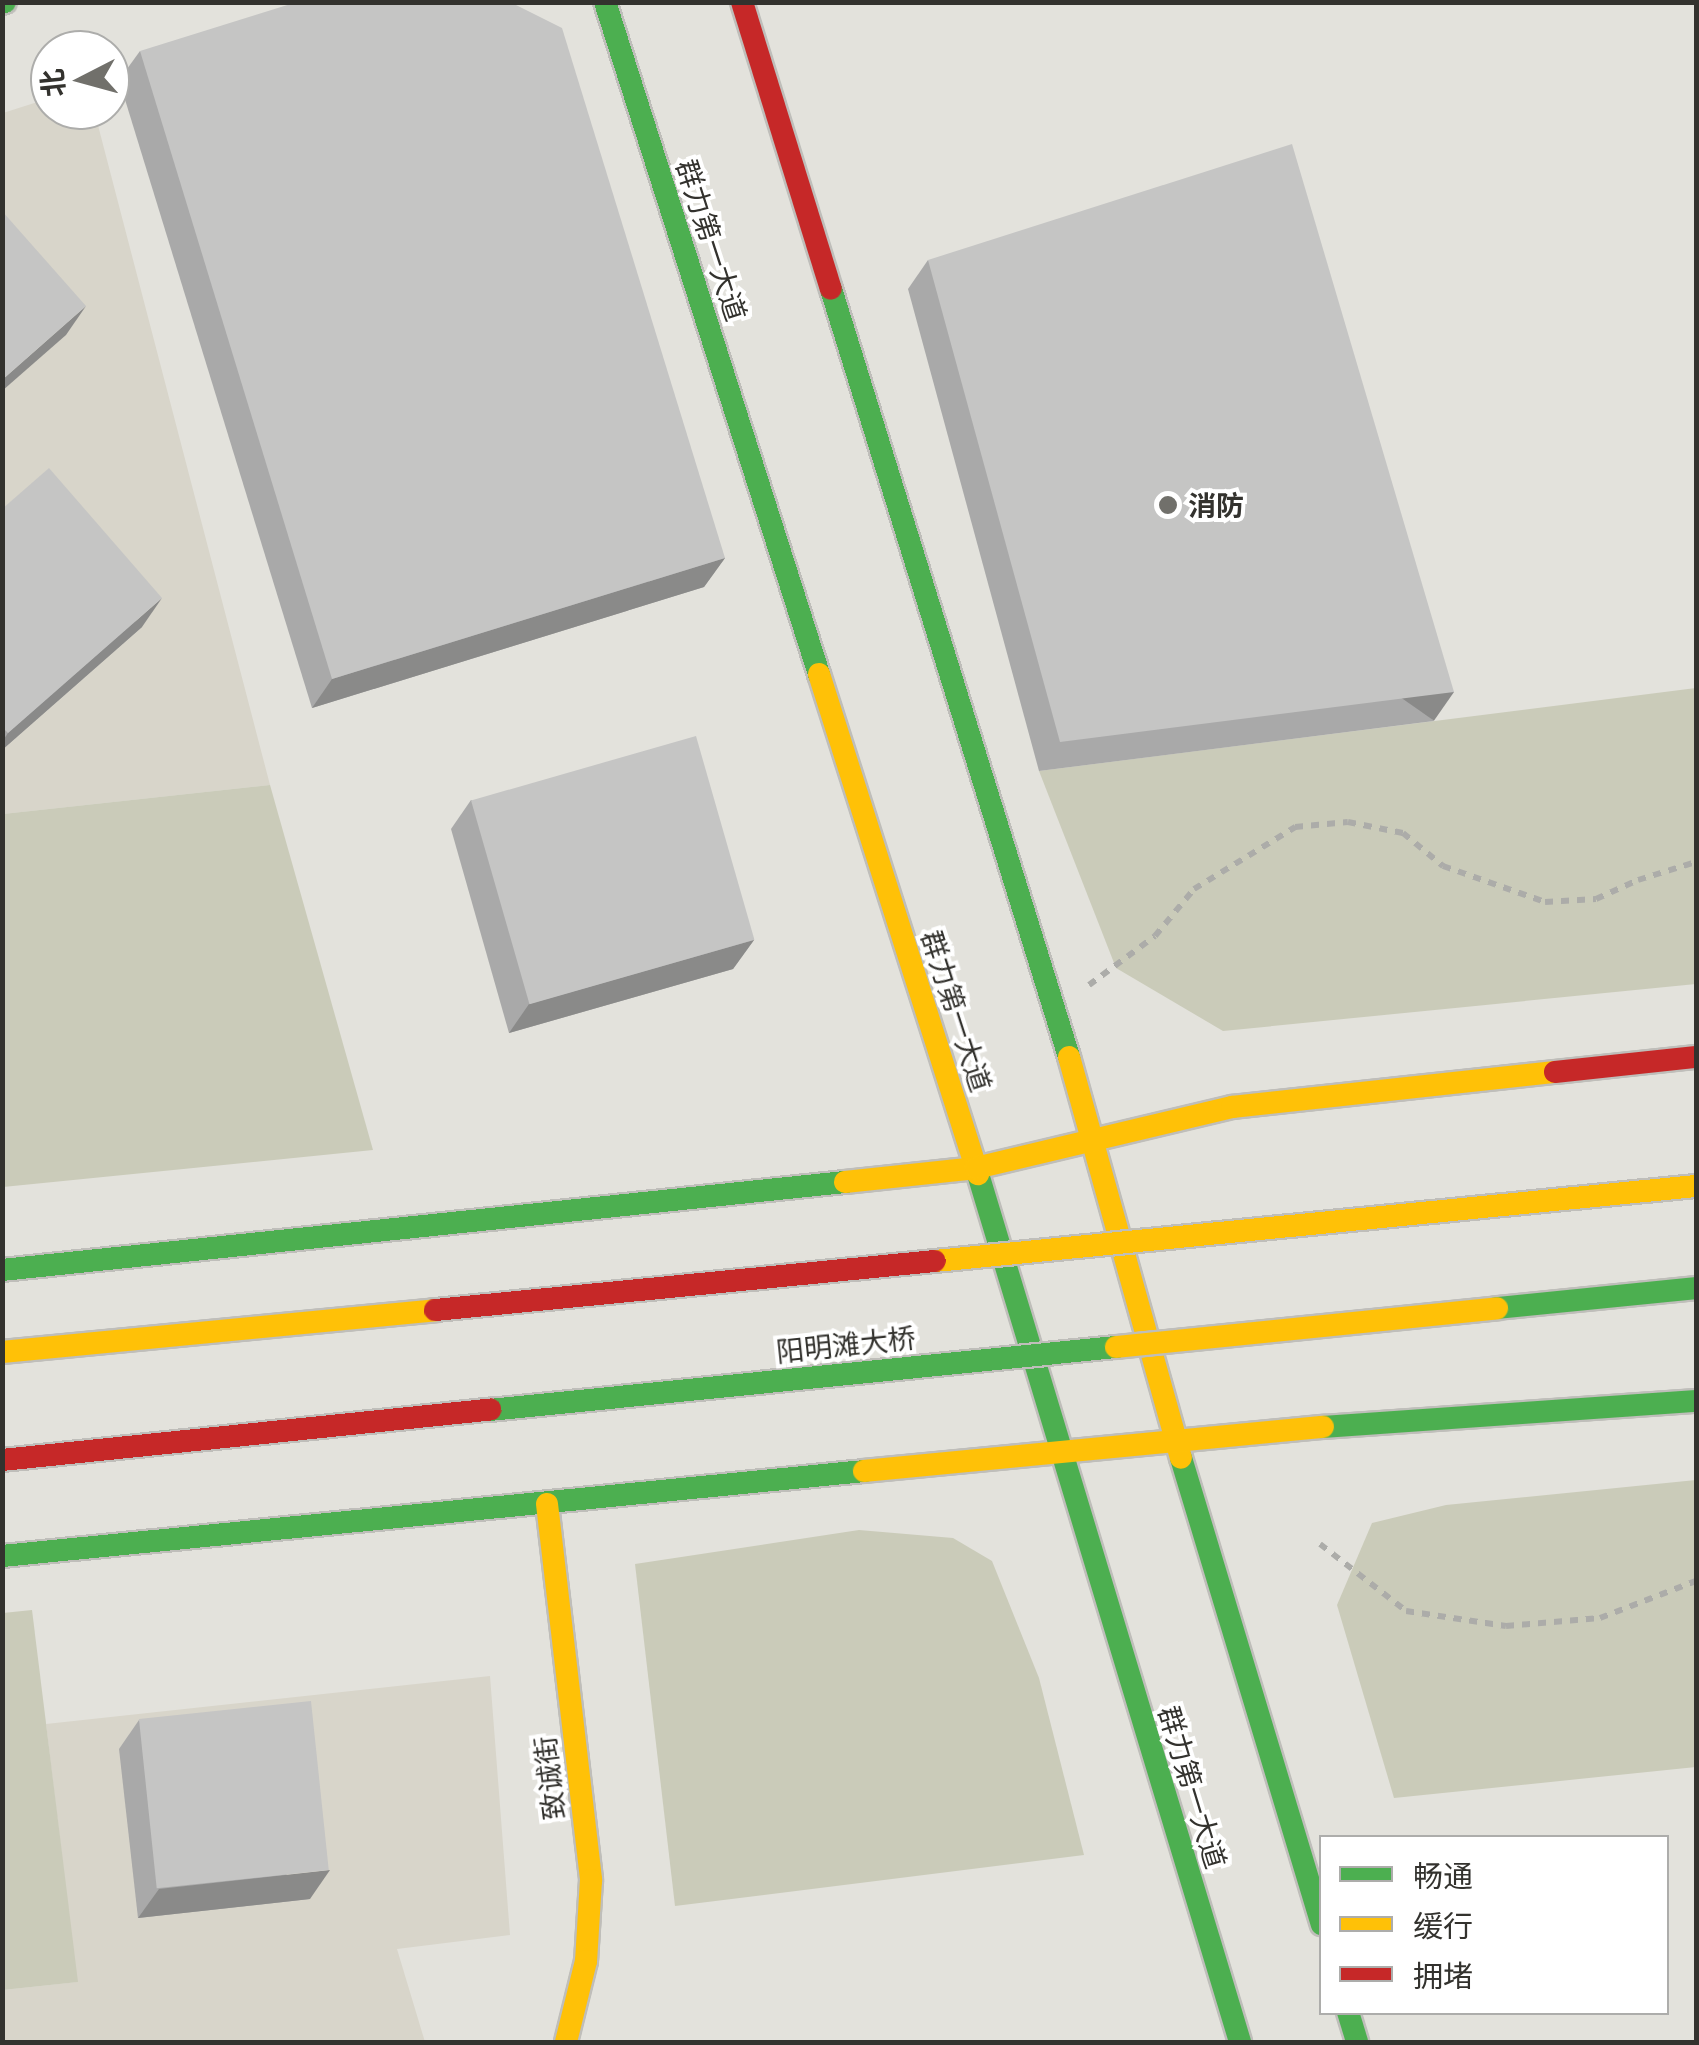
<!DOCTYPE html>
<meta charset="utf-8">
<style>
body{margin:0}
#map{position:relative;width:1699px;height:2045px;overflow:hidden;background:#e3e2dc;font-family:Lato,"Noto Sans SC",sans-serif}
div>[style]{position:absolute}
.built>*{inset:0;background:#d8d5ca}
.green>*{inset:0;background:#cacbb9}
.path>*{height:6px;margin-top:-3px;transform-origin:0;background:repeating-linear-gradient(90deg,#acaca9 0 8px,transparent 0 16px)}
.roads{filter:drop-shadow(2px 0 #bfbeba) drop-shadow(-2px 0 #bfbeba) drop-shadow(0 2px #bfbeba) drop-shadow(0 -2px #bfbeba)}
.fast>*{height:22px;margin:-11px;padding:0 11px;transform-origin:11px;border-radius:11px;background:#4caf50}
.slow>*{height:22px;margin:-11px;padding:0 11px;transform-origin:11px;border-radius:11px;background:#ffc107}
.jam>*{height:22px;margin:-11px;padding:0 11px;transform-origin:11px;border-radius:11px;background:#c62828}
.bridges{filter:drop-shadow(2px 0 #bfbeba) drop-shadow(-2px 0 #bfbeba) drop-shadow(0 2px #bfbeba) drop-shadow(0 -2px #bfbeba)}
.fast-bridge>*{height:22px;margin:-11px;padding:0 11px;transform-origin:11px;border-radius:11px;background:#4caf50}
.slow-bridge>*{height:22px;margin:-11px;padding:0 11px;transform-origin:11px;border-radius:11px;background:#ffc107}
.jam-bridge>*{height:22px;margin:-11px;padding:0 11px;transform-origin:11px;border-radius:11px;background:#c62828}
.wall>*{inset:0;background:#a9a9a9}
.shaded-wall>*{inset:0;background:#8a8a89;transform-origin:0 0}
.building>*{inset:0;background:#c5c5c4;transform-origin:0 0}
.dots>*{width:28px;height:28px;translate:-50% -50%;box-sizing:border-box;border:5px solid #fff;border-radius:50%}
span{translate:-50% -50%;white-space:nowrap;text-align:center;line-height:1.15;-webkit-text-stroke:8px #fff;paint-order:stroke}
.street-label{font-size:28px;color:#33322e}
.poi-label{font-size:28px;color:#33322e;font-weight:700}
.left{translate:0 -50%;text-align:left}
.frame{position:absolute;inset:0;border:5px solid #33322e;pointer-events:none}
.legend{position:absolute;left:1319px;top:1835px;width:350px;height:180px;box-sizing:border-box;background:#fff;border:2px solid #adadab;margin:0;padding:12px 18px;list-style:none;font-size:30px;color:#33322e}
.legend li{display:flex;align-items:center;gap:20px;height:50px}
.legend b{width:50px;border:2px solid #adadab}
.north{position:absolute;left:30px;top:30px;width:100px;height:100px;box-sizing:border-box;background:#fff;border:2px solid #adadab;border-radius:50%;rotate:264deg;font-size:28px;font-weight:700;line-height:40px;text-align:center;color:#33322e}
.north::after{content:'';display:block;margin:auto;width:35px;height:45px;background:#71706b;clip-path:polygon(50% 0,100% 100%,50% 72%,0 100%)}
</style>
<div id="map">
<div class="built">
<div style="clip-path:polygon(50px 98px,50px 110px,94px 110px,270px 785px,3px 814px,3px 113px)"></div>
<div style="clip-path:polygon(490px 1676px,510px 1935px,397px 1949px,425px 2042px,3px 2042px,3px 1990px,77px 1982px,46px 1724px)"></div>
</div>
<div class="green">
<div style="clip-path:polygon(1696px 688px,1696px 984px,1223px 1031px,1116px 968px,1039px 771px)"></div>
<div style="clip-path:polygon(270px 785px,373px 1150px,3px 1187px,3px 814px)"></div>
<div style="clip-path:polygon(1696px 1480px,1696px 1767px,1394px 1798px,1337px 1605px,1372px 1523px,1446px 1505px)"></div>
<div style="clip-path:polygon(859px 1530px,953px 1538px,992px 1561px,1039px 1678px,1084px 1855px,675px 1906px,635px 1564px)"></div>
<div style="clip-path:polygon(32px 1610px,78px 1982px,3px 1990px,3px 1613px)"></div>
</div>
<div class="path">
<div style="left:1089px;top:985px;width:82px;rotate:-36.6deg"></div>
<div style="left:1155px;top:936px;width:61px;rotate:-50.3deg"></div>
<div style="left:1194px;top:889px;width:119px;rotate:-31.5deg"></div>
<div style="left:1295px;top:827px;width:53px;rotate:-5.4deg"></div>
<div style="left:1348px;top:822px;width:56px;rotate:11.3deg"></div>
<div style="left:1403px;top:833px;width:52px;rotate:39.5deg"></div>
<div style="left:1443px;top:866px;width:108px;rotate:19.4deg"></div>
<div style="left:1545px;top:902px;width:51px;rotate:-3.4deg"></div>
<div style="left:1596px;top:899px;width:46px;rotate:-24.3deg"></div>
<div style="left:1638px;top:880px;width:61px;rotate:-17.2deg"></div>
<div style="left:1320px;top:1544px;width:109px;rotate:37.9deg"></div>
<div style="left:1406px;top:1611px;width:101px;rotate:8.5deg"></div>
<div style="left:1506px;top:1626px;width:94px;rotate:-4.9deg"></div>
<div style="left:1600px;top:1618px;width:103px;rotate:-21.1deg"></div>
</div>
<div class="roads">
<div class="fast">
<div style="left:605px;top:2px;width:705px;rotate:72.34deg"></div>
<div style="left:2px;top:3px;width:3px;rotate:-18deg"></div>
<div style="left:831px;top:289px;width:804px;rotate:72.78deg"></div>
<div style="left:978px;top:1174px;width:907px;rotate:73.2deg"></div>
<div style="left:2px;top:1270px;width:848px;rotate:-5.96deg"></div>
<div style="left:1323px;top:1427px;width:374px;rotate:-4deg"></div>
<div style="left:1181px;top:1458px;width:487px;rotate:73.2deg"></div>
<div style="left:2px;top:1556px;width:866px;rotate:-5.63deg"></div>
<div style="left:1348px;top:2012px;width:31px;rotate:73deg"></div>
</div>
<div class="slow">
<div style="left:819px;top:674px;width:525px;rotate:72.36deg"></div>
<div style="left:1069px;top:1057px;width:416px;rotate:74.4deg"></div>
<div style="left:845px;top:1182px;width:132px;rotate:-6.1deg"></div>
<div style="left:976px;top:1168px;width:263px;rotate:-13.4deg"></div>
<div style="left:1232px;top:1107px;width:325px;rotate:-6.2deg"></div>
<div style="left:864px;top:1471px;width:461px;rotate:-5.5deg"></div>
<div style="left:547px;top:1504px;width:379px;rotate:83.3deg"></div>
<div style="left:591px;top:1880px;width:81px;rotate:93.5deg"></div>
<div style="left:586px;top:1961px;width:83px;rotate:103.9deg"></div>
</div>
<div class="jam">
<div style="left:742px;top:2px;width:300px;rotate:72.8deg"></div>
<div style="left:1555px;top:1072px;width:142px;rotate:-6.1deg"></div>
</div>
</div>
<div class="bridges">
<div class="fast-bridge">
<div style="left:1497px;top:1308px;width:200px;rotate:-5.7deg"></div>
<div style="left:490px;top:1410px;width:629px;rotate:-5.75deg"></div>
</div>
<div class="slow-bridge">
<div style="left:935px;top:1261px;width:765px;rotate:-5.63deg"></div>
<div style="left:1116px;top:1347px;width:383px;rotate:-5.8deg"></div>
<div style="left:2px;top:1352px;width:435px;rotate:-5.5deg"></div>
</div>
<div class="jam-bridge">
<div style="left:435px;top:1310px;width:502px;rotate:-5.6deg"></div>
<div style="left:2px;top:1460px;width:491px;rotate:-5.9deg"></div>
</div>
</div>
<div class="wall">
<div style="clip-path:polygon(140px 51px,725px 558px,704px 587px,312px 708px,119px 80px)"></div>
<div style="clip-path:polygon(928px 260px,1434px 721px,1039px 771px,908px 289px)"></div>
<div style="clip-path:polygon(2px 509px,142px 627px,2px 750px)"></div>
<div style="clip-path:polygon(471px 800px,754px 940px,733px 969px,509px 1033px,451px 829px)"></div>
<div style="clip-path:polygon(139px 1720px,310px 1899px,138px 1918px,119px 1749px)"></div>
</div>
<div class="shaded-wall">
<div style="clip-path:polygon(86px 306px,66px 335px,2px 391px,2px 380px)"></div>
<div style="clip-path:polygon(725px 558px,704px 587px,312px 708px,332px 679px)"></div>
<div style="clip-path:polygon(162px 598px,142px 627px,2px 750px,2px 742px,8px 733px)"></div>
<div style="left:1454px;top:692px;width:35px;height:397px;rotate:125deg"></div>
<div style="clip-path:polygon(754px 940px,733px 969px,509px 1033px,529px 1004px)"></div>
<div style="clip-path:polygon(330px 1870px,310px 1899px,138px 1918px,159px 1889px)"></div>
</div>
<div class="building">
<div style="clip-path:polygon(297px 2px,510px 2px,562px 28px,725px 558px,332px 679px,140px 51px)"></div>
<div style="clip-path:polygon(1292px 144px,1454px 692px,1060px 742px,928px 260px)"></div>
<div style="clip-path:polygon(2px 211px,86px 306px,2px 380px)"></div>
<div style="clip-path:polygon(49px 468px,162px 598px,8px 733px,2px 727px,2px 509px)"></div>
<div style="left:696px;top:736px;width:212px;height:234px;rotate:74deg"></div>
<div style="left:311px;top:1701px;width:170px;height:173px;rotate:84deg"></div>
</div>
<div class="dots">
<div style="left:1168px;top:505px;background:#71706b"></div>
</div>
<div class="street-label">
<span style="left:712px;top:240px;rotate:72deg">群力第一大道</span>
<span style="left:957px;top:1011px;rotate:72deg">群力第一大道</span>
<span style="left:846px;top:1344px;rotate:-6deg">阳明滩大桥</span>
<span style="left:549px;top:1778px;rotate:-97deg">致诚街</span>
<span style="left:1193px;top:1787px;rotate:73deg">群力第一大道</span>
</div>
<div class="poi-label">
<span class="left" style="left:1188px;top:505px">消防</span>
</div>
<div class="frame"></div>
<ul class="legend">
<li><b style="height:12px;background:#4caf50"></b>畅通</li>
<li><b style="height:12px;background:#ffc107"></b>缓行</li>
<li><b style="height:12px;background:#c62828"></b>拥堵</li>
</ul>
<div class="north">北</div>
</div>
